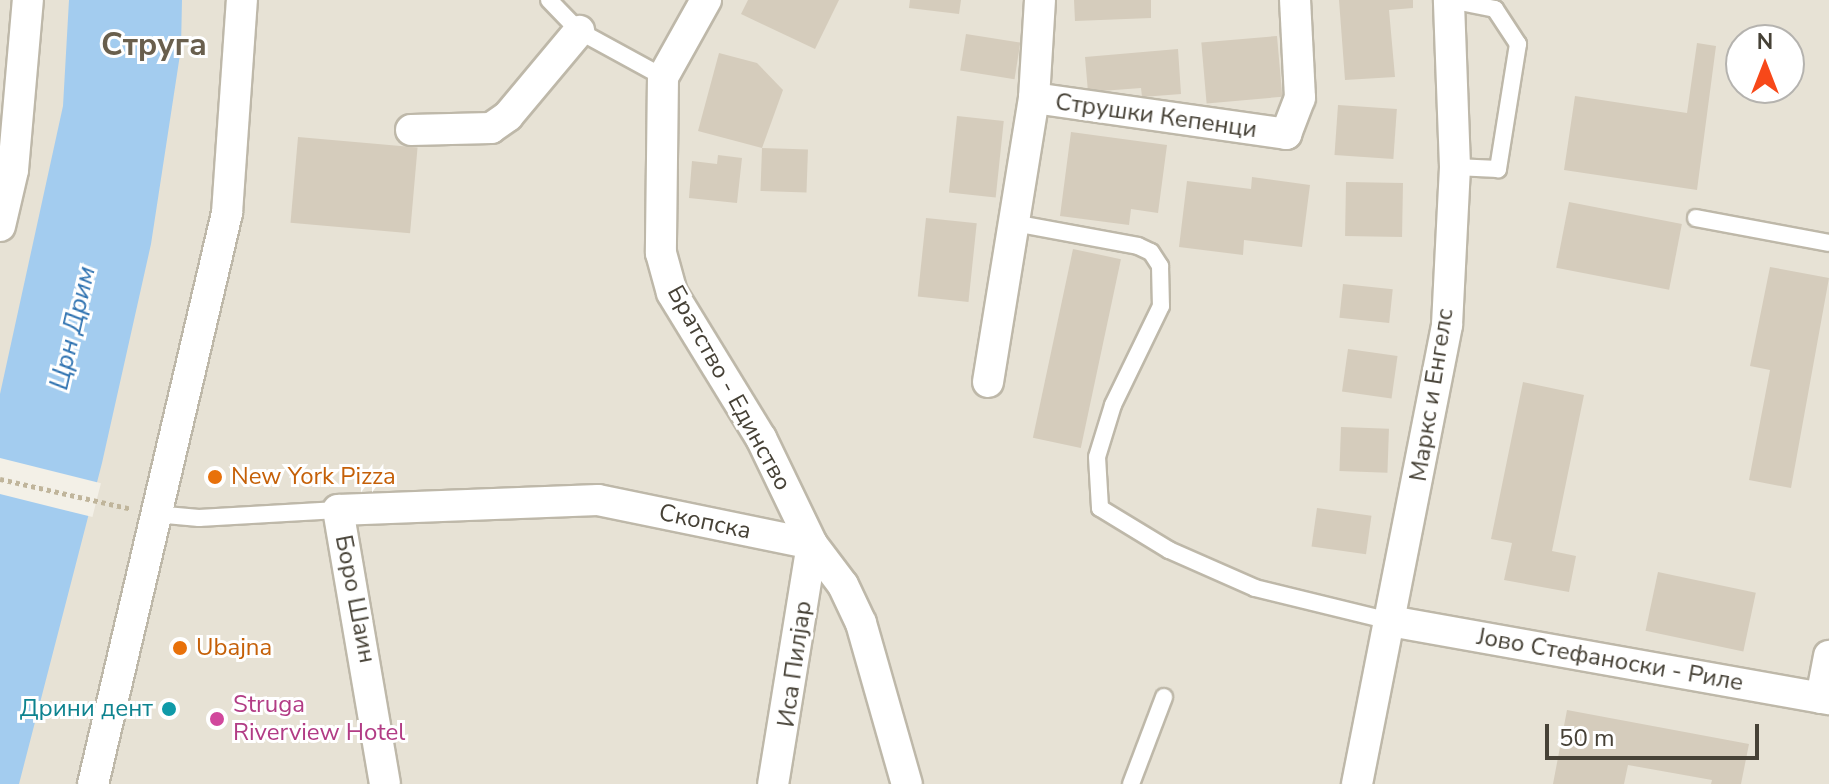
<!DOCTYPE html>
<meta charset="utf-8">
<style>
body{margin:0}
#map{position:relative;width:1829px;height:784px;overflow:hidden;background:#f3f0e7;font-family:"Nunito Sans",sans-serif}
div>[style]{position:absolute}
.residential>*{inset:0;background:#e7e2d5}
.water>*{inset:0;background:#a3ccef}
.pier>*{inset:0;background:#f3f0e7;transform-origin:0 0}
.building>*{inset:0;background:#d5ccbc;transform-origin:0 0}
.path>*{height:5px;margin-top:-2.5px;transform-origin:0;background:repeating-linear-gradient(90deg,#c0b59b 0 4px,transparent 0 8px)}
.roads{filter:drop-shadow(2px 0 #beb8a9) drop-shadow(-2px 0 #beb8a9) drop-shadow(0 2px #beb8a9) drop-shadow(0 -2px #beb8a9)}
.lane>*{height:16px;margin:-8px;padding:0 8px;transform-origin:8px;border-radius:8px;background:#fff}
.street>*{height:30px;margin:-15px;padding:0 15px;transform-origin:15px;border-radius:15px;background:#fff}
.dots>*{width:22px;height:22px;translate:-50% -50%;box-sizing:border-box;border:4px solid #fff;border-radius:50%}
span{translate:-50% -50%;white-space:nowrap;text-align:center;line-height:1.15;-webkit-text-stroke:6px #fff;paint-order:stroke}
.street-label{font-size:24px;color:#464136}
.food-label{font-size:24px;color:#c56008}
.left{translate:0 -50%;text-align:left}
.hotel-label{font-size:24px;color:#b23c85}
.culture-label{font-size:24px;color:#0d838f}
.right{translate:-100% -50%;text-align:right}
.water-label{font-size:26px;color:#3073b1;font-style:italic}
.district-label{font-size:32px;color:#695f4d;font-weight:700}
.north{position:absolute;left:1725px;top:24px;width:80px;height:80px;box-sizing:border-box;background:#fff;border:2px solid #b5b3af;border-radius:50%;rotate:0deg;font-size:22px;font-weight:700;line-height:32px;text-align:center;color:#464136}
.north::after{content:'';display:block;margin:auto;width:28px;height:36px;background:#f74819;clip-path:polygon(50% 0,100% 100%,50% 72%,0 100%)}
.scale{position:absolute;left:1545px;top:724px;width:214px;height:36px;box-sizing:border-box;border:4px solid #464136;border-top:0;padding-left:10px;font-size:24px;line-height:28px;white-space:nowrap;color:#464136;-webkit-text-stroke:6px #fff;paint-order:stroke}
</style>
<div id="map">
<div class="residential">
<div style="clip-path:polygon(evenodd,0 0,1829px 0,1829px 784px,0 784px,0 0,1741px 40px,1789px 40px,1789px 88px,1741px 88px,1741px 40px)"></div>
</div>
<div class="water">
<div style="clip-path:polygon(69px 0,182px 0,181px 48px,151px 244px,102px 463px,19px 784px,0 784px,0 394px,63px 106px)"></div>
</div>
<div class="pier">
<div style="left:0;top:458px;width:104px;height:35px;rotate:14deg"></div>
</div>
<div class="building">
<div style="clip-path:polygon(748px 0,839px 0,815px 49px,741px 14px)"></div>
<div style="clip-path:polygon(910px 0,961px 0,959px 14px,909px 8px)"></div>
<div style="clip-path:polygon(1074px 0,1151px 0,1151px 18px,1075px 21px)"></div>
<div style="clip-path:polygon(1339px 0,1413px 0,1413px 8px,1389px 10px,1395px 77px,1345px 80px)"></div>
<div style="left:966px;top:34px;width:55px;height:37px;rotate:9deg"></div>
<div style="left:1277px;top:36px;width:61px;height:76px;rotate:85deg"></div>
<div style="clip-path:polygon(1697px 43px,1716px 46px,1697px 190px,1564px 170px,1575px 96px,1687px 113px)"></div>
<div style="clip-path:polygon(1178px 49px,1181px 94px,1142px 97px,1141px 88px,1088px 92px,1085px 57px)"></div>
<div style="clip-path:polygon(719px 53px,757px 63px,783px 90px,762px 148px,698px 131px)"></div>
<div style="left:1338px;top:105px;width:59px;height:50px;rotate:4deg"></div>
<div style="left:957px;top:116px;width:47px;height:77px;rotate:6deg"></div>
<div style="clip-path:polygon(1071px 132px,1167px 145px,1158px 213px,1131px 209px,1129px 225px,1060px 216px)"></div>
<div style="left:298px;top:137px;width:120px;height:86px;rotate:5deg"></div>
<div style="left:762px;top:148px;width:46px;height:43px;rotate:2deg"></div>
<div style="clip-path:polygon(718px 155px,742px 158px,737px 203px,689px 198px,692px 161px,717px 164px)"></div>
<div style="clip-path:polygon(1252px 177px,1310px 185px,1302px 247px,1244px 240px,1243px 255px,1179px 247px,1187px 181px,1251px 189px)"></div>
<div style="left:1346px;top:182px;width:57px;height:54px;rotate:1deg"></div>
<div style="left:1569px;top:202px;width:115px;height:67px;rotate:11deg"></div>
<div style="left:926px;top:218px;width:51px;height:79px;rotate:6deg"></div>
<div style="left:1073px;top:249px;width:49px;height:193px;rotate:12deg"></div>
<div style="clip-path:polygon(1770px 267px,1829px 278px,1791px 488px,1749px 480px,1770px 370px,1750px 366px)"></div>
<div style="left:1343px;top:284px;width:50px;height:34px;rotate:6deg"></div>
<div style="left:1348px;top:349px;width:50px;height:43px;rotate:8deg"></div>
<div style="clip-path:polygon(1523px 382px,1584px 395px,1552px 551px,1576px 556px,1569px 592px,1504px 580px,1512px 543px,1491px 539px)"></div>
<div style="left:1341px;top:427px;width:48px;height:44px;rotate:2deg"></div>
<div style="left:1317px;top:508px;width:55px;height:39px;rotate:8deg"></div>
<div style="left:1658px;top:572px;width:100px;height:60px;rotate:12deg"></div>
<div style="clip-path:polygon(1567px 710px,1749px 744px,1741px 784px,1711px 784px,1712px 780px,1628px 765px,1624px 784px,1553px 784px)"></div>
</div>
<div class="path">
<div style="left:0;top:479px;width:135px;rotate:12.8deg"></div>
</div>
<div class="roads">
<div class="lane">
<div style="left:549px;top:0;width:43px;rotate:45.9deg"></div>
<div style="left:579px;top:31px;width:96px;rotate:28.7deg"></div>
<div style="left:1450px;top:0;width:46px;rotate:11.3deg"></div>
<div style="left:1495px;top:9px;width:42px;rotate:56.7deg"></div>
<div style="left:1518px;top:44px;width:127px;rotate:99.1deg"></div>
<div style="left:1498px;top:169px;width:43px;rotate:-177.3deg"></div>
<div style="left:1696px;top:218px;width:135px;rotate:10.6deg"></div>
<div style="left:1014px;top:223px;width:126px;rotate:10.5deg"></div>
<div style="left:1138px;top:246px;width:14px;rotate:25deg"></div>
<div style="left:1151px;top:252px;width:17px;rotate:57deg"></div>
<div style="left:1160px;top:266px;width:40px;rotate:88.6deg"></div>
<div style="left:1161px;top:306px;width:110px;rotate:115.9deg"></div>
<div style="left:1113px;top:405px;width:54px;rotate:107.1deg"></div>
<div style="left:1097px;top:457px;width:51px;rotate:86.6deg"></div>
<div style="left:1100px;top:508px;width:81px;rotate:31.3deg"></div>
<div style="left:1169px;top:550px;width:94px;rotate:23.8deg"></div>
<div style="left:1255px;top:588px;width:139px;rotate:13.7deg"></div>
<div style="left:155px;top:514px;width:44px;rotate:5.2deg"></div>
<div style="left:199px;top:518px;width:139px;rotate:-3.3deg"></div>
<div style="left:1131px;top:784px;width:93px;rotate:-69.2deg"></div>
</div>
<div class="street">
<div style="left:706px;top:0;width:88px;rotate:119.2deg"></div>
<div style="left:663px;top:77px;width:176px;rotate:90.7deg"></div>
<div style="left:661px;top:253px;width:41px;rotate:74.6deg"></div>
<div style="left:672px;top:293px;width:170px;rotate:58.5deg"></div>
<div style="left:761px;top:438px;width:118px;rotate:64.3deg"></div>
<div style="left:812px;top:544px;width:243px;rotate:99.2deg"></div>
<div style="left:1034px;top:98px;width:255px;rotate:8.1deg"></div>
<div style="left:1286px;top:134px;width:39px;rotate:-69deg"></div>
<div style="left:1300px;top:98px;width:98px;rotate:-92.9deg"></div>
<div style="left:411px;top:130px;width:80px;rotate:-1.4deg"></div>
<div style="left:491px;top:128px;width:21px;rotate:-35deg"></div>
<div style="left:508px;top:116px;width:111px;rotate:-50.1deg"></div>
<div style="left:0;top:226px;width:57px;rotate:-76.9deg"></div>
<div style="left:13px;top:170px;width:171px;rotate:-85deg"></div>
<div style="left:988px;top:382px;width:288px;rotate:-80.8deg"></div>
<div style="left:1034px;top:98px;width:98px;rotate:-86.5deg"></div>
<div style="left:1390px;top:621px;width:446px;rotate:10.1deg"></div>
<div style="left:1821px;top:698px;width:43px;rotate:-79.2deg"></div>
<div style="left:93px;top:784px;width:587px;rotate:-76.79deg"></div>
<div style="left:227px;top:213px;width:214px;rotate:-86deg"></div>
<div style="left:385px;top:784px;width:278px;rotate:-99.7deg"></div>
<div style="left:338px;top:510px;width:260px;rotate:-2.2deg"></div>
<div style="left:598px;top:500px;width:218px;rotate:11.6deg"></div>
<div style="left:812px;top:544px;width:51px;rotate:52.9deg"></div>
<div style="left:843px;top:585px;width:42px;rotate:64.7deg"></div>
<div style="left:861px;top:623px;width:167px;rotate:74.1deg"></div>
<div style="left:1357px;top:784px;width:468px;rotate:-78.9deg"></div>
<div style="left:1447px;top:325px;width:158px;rotate:-87.1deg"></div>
<div style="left:1455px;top:167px;width:167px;rotate:-92.1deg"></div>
</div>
</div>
<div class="dots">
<div style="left:215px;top:477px;background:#e8710a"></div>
<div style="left:180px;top:648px;background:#e8710a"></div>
<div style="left:169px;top:709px;background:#0f9aa8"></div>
<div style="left:217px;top:719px;background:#d1479c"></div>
</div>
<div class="street-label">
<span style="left:1156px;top:116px;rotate:8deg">Струшки Кепенци</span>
<span style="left:729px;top:388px;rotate:61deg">Братство - Единство</span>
<span style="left:1432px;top:395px;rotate:-81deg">Маркс и Енгелс</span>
<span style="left:705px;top:522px;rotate:12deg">Скопска</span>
<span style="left:355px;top:599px;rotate:79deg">Боро Шаин</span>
<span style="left:1610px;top:660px;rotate:10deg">Јово Стефаноски - Риле</span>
<span style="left:795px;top:664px;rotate:-82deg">Иса Пилјар</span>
</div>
<div class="food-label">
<span class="left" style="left:231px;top:477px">New York Pizza</span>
<span class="left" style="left:196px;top:648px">Ubajna</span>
</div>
<div class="hotel-label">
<span class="left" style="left:233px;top:719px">Struga<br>Riverview Hotel</span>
</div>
<div class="culture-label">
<span class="right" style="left:153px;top:709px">Дрини дент</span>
</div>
<div class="water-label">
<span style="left:73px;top:328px;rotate:-77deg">Црн Дрим</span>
</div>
<div class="district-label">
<span style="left:154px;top:45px">Струга</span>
</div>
<div class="north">N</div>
<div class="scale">50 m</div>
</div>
